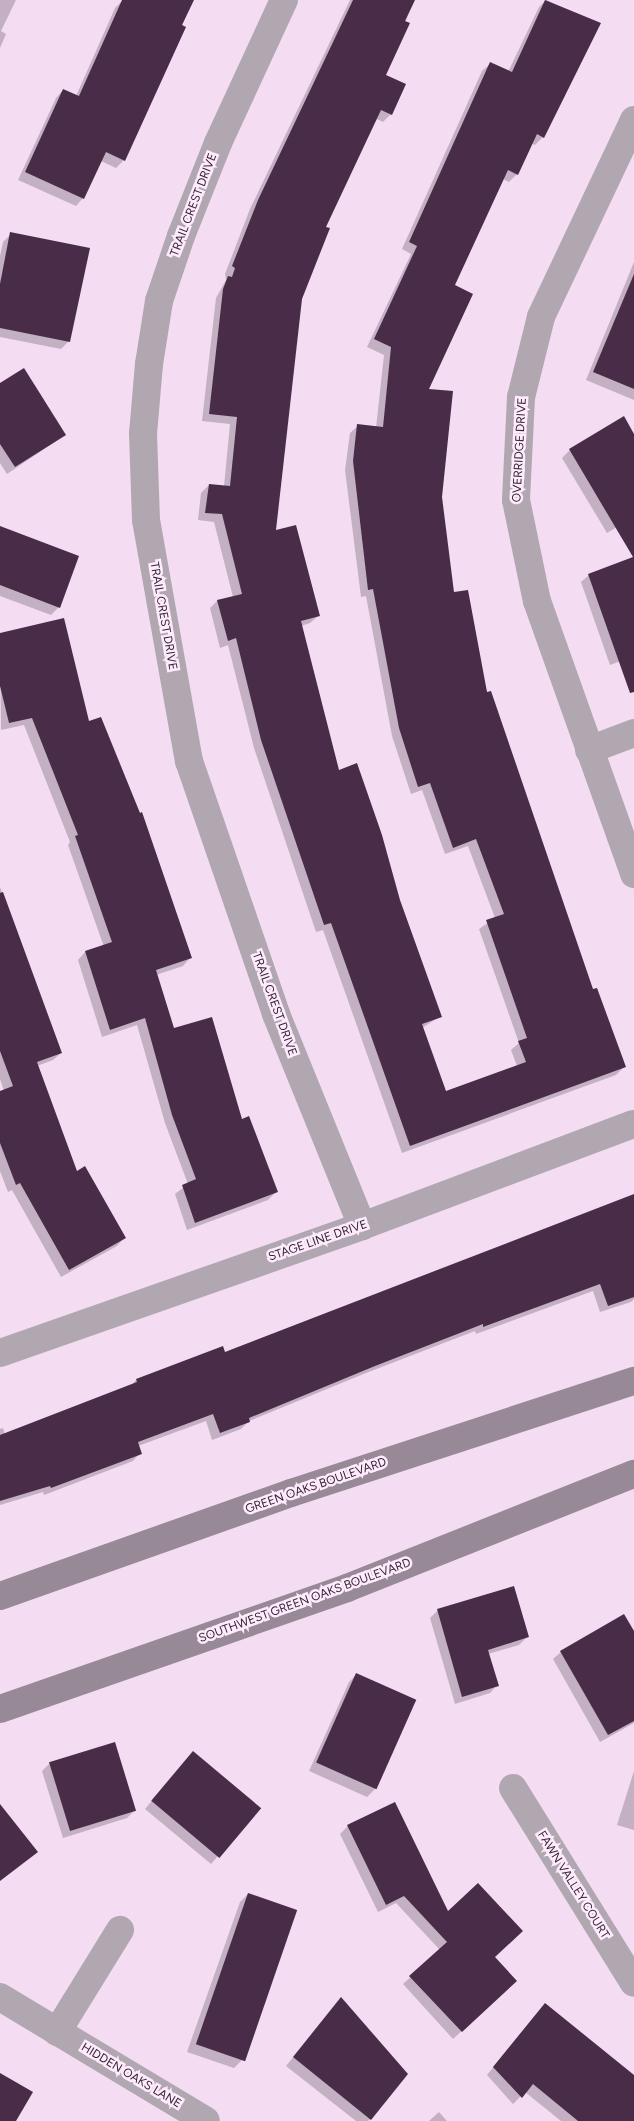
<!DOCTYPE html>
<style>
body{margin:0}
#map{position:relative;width:634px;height:2121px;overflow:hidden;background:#f4dcf3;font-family:Figtree,sans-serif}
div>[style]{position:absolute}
.shadow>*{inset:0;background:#0003}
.building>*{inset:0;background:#492d48;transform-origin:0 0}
.street>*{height:28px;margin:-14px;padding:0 14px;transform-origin:14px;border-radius:14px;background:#b1a7b1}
.secondary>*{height:28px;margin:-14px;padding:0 14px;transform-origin:14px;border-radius:14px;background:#988997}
span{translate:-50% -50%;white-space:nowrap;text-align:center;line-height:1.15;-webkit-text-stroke:5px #ffebfd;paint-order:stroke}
.street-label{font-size:12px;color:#322831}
</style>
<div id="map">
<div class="shadow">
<div style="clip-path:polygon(0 0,16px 0,1px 31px,6px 34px,0 48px)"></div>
<div style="clip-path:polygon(123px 0,193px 0,124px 160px,116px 168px,101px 161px,83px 198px,76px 206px,18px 180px,56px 98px,63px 90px,76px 96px,115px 8px)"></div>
<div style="clip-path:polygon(350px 0,414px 0,384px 76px,391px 114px,383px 122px,375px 118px,324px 227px,301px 298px,275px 532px,318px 616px,310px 623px,301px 626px,338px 771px,399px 900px,441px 1016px,422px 1028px,445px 1092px,517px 1066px,511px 1050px,519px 1043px,479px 929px,495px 918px,468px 846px,445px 854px,422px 790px,411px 794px,392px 736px,366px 596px,361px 597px,345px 470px,350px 433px,358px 426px,376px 428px,384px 355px,367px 347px,411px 254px,402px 249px,482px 71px,490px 64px,508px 72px,539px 7px,546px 0,599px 24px,543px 137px,535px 145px,531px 143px,517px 174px,509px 182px,503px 179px,453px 286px,427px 390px,453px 594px,592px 991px,624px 1067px,616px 1075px,402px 1153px,323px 930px,316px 932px,254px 748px,228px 645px,220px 648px,210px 608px,217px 601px,233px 597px,214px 522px,198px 520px,201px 493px,209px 485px,224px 486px,230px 424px,202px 421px,216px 298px,226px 280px,225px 274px,250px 209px)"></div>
<div style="clip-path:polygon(11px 234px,69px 341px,61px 349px,0 337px,0 256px,3px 242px)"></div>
<div style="clip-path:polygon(634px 262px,634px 400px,586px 380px)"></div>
<div style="clip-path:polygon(0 384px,65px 435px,7px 474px,0 463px)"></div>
<div style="clip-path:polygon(634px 436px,634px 517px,607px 533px,562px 458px,570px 450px)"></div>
<div style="clip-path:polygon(0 527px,59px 607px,51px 615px,0 596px)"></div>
<div style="clip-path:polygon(634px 558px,634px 656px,610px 665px,581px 582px,589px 575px)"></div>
<div style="clip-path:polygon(0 634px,88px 723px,190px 958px,183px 966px,156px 975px,173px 1029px,241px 1121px,276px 1192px,268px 1200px,187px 1230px,175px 1194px,188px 1184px,165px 1123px,137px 1025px,102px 1037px,78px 960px,85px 952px,104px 947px,68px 845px,70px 842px,24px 725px,1px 730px)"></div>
<div style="clip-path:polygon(0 887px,61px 1053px,53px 1060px,37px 1066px,76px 1172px,124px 1238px,117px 1246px,61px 1277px,12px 1190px,8px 1192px,0 1171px,0 1092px,4px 1091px,0 1079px)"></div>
<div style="clip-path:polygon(634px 1196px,634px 1299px,631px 1302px,600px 1312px,593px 1291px,476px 1334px,475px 1331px,366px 1373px,249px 1421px,241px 1429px,212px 1440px,206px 1421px,138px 1446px,140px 1453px,133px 1461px,44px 1495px,43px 1492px,0 1505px,0 1429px,3px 1428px,5px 1435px,130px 1387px,136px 1380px,224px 1353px)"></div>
<div style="clip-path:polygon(513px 1588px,527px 1637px,519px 1645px,488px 1654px,497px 1685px,490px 1693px,455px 1704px,430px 1618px,437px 1611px)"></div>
<div style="clip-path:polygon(634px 1633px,634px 1723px,600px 1742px,553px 1659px,561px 1652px)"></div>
<div style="clip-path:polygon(357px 1674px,375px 1789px,367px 1797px,309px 1771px,349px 1682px)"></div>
<div style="clip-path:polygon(186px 1760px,259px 1808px,211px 1864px,145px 1809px)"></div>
<div style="clip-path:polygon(50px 1763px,135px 1810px,127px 1818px,63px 1838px,42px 1771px)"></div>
<div style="clip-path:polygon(634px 1771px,634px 1830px,617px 1825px)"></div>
<div style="clip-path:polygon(348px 1826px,494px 1957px,508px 1988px,453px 2039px,403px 1984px,440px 1950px,396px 1903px,378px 1912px,340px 1834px)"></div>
<div style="clip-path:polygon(248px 1894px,242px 2060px,234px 2068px,187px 2052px,240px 1902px)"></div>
<div style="clip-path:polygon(341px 1999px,370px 2119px,368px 2121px,356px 2121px,286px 2066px)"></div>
<div style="clip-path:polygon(538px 2012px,581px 2121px,561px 2121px,525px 2092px,513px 2104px,487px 2075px)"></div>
<div style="clip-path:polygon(439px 2112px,447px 2121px,429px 2121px)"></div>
</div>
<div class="building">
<div style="clip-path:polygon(122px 0,194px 0,182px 25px,186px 27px,125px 161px,106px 152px,84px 199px,25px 172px,63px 89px,79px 96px)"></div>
<div style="clip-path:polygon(353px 0,415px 0,405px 21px,410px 23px,386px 75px,406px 84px,392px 115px,381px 110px,326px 227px,330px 228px,302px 299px,276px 530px,296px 525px,320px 616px,301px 621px,339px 770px,357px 763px,382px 835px,400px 900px,442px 1017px,422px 1024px,446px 1091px,526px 1062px,518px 1041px,527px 1038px,486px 920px,504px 914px,476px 839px,453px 848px,430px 783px,418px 787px,399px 728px,373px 589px,368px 590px,353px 461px,357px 424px,383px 427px,391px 347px,374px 339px,417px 246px,409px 242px,490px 62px,512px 72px,545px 0,601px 23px,544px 138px,537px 134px,518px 175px,508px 170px,455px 285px,473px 294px,429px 389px,453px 391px,442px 497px,454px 592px,468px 590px,487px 692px,491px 691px,593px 989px,597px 988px,626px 1067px,410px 1146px,331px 923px,324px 925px,261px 740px,236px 638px,228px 641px,217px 600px,242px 594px,222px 514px,205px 513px,209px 484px,230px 486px,237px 417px,209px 414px,223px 289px,228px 276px,232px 277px,235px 268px,232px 266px,258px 200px)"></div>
<div style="clip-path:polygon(10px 232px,90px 248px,70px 342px,0 328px,0 284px)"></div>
<div style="clip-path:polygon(634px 274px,634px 389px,593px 372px)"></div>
<div style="clip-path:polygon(24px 368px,66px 435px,15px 467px,0 444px,0 383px)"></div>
<div style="clip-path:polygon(624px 416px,634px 434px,634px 692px,630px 693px,588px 574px,633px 557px,569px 449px)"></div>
<div style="clip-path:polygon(0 526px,79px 556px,60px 608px,0 585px)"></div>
<div style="clip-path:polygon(64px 618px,89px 721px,101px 717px,140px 813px,142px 812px,192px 958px,156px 970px,174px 1028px,212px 1017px,242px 1119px,249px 1116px,278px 1192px,195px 1223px,182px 1185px,196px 1179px,172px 1115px,145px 1018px,110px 1030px,85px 951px,112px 942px,75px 836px,78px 835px,32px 718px,9px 723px,0 686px,0 633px)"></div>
<div style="clip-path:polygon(3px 892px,62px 1053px,37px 1062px,77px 1171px,85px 1166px,126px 1238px,69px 1270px,20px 1183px,16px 1185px,0 1143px,0 1091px,13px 1086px,0 1051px,0 893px)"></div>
<div style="clip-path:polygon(634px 1194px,634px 1297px,608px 1306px,600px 1284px,483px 1327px,483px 1324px,375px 1366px,249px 1418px,250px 1422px,220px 1433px,213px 1414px,138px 1442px,142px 1454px,51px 1488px,50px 1486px,0 1501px,0 1435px,137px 1382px,136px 1379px,223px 1346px,225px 1352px)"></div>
<div style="clip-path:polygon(514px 1586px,529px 1637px,488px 1650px,499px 1686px,462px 1697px,437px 1609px)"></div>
<div style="clip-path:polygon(624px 1614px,634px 1631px,634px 1721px,608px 1735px,560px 1651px)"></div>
<div style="left:356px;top:1673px;width:66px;height:98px;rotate:24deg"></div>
<div style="left:115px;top:1742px;width:72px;height:69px;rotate:73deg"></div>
<div style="left:193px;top:1751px;width:89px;height:65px;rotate:40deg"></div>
<div style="clip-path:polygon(395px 1802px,448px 1911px,478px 1883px,523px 1931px,495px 1957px,517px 1981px,462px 2032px,409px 1976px,447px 1942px,404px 1896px,386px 1905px,347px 1825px)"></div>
<div style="clip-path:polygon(0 1804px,38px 1852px,0 1881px)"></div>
<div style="left:248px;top:1893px;width:52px;height:160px;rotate:19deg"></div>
<div style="clip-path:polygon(341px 1997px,408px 2074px,371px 2120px,293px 2057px)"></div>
<div style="clip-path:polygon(545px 2003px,634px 2075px,634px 2121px,578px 2121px,533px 2084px,522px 2098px,493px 2067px)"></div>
<div style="clip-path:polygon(0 2073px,33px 2092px,16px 2121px,0 2121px)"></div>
</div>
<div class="street">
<div style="left:284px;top:0;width:157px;rotate:114.8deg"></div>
<div style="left:218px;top:143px;width:100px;rotate:111.7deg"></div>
<div style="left:181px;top:236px;width:69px;rotate:108.7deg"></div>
<div style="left:159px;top:301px;width:64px;rotate:99deg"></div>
<div style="left:149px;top:364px;width:70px;rotate:94.9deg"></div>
<div style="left:143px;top:434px;width:86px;rotate:88deg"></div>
<div style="left:146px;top:520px;width:245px;rotate:79.9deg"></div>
<div style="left:189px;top:761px;width:268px;rotate:71deg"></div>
<div style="left:276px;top:1014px;width:229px;rotate:67.9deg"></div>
<div style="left:634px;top:120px;width:218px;rotate:115.3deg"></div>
<div style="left:541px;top:317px;width:82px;rotate:104deg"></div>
<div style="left:521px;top:397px;width:103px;rotate:92.8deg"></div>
<div style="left:516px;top:500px;width:103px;rotate:78.3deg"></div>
<div style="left:537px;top:601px;width:290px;rotate:70.4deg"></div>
<div style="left:589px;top:750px;width:48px;rotate:-20.7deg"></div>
<div style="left:0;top:1353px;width:384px;rotate:-19.3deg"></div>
<div style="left:362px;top:1226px;width:290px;rotate:-20.6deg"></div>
<div style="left:513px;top:1788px;width:229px;rotate:58.2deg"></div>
<div style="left:0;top:1997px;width:240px;rotate:31deg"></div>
<div style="left:57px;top:2032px;width:120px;rotate:-58.3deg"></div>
</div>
<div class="secondary">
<div style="left:0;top:1596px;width:309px;rotate:-19.5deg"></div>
<div style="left:291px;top:1493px;width:361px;rotate:-18.1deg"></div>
<div style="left:0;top:1709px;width:367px;rotate:-19.2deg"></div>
<div style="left:347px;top:1588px;width:309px;rotate:-21.7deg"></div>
</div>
<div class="street-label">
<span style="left:194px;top:205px;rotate:-69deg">TRAIL CREST DRIVE</span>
<span style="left:520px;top:450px;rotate:-87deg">OVERRIDGE DRIVE</span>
<span style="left:163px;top:616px;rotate:80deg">TRAIL CREST DRIVE</span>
<span style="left:274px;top:1004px;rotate:70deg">TRAIL CREST DRIVE</span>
<span style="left:318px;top:1241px;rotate:-19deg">STAGE LINE DRIVE</span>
<span style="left:316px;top:1486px;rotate:-19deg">GREEN OAKS BOULEVARD</span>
<span style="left:305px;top:1601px;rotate:-20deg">SOUTHWEST GREEN OAKS BOULEVARD</span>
<span style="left:573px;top:1885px;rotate:58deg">FAWN VALLEY COURT</span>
<span style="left:131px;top:2076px;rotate:31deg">HIDDEN OAKS LANE</span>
</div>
</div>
